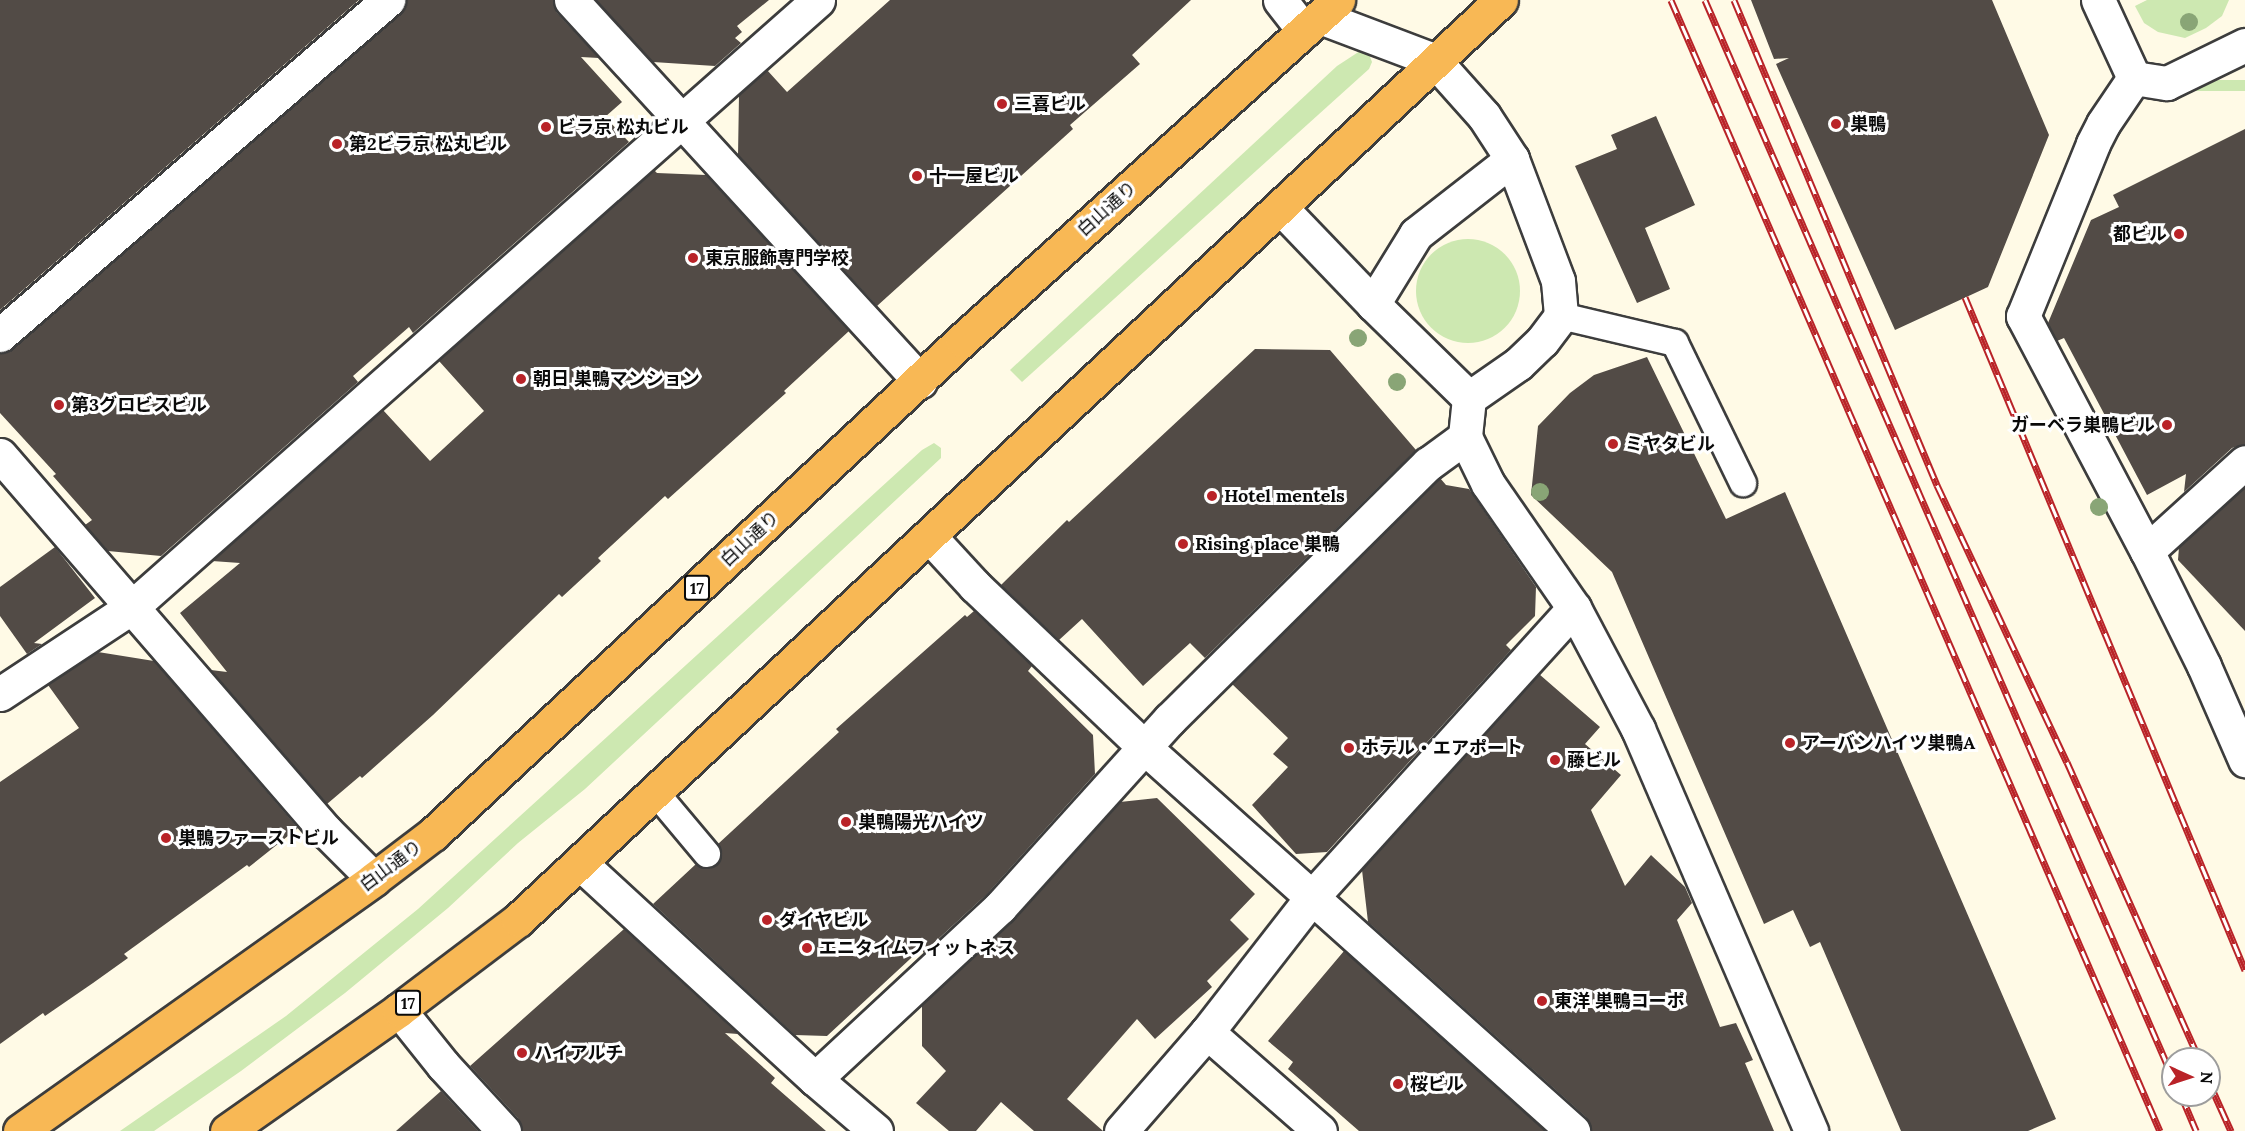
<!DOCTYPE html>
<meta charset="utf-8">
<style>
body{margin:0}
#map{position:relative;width:2245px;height:1131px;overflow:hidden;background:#fffae6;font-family:Lora,"Noto Sans JP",serif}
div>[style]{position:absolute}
.green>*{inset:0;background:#cde8b1;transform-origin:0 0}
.round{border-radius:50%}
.building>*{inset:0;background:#524b46}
.roads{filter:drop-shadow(2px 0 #3d3d3d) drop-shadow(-2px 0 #3d3d3d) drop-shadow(0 2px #3d3d3d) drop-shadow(0 -2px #3d3d3d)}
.service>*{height:26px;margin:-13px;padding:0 13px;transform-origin:13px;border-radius:13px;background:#fff}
.minor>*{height:33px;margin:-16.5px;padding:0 16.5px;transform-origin:16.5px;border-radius:16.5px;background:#fff}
.tertiary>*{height:33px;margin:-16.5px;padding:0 16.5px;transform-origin:16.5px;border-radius:16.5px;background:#fff}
.trunk>*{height:33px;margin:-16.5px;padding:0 16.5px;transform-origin:16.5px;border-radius:16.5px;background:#f8b855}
.rail>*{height:7px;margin-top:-3.5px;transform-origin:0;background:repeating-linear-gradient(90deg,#fff 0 14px,#b92328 0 28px);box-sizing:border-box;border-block:2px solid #b92328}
.trees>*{width:18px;height:18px;margin:-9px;border-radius:50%;background:#89a576}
.dots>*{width:16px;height:16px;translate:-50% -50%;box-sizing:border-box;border:3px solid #fff;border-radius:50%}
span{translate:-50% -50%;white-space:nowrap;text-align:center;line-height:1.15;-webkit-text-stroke:6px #fff;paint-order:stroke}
.shield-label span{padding:2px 4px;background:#fff;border:2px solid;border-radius:4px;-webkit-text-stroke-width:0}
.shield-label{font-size:16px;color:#0a0a0a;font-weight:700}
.poi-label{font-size:18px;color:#0a0a0a;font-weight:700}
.left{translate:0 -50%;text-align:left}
.right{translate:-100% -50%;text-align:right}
.street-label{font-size:18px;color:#0a0a0a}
.north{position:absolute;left:2161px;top:1047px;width:60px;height:60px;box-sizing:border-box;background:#fff;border:2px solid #9d9d9d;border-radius:50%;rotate:93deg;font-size:16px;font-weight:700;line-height:24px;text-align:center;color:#0a0a0a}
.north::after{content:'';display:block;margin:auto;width:21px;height:27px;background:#b92328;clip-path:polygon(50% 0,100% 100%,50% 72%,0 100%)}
</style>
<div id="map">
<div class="green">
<div style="clip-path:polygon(2147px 0,2229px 0,2222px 16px,2206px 28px,2185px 38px,2158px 32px,2144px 23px,2135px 6px)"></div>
<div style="clip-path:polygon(1360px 51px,1369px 54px,1372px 62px,1369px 69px,1022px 382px,1010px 370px,1337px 66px)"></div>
<div style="left:2245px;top:80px;width:11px;height:90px;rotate:90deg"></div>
<div class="round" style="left:1416px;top:239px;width:104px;height:104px"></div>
<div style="clip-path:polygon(934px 443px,941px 448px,941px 458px,585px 789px,518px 843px,448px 908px,345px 993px,241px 1071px,154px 1131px,120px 1131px,286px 1016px,418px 909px,922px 450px)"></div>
</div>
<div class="building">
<div style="clip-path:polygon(0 0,359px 0,0 310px)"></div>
<div style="clip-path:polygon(406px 0,553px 0,557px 13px,599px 58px,581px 57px,622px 102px,605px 117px,629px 142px,413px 333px,409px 327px,353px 376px,358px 382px,161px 556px,108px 551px,85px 525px,92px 520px,53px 476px,56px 474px,0 413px,0 353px,12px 349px,400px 14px)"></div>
<div style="clip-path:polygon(596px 0,769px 0,737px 26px,742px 32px,735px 38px,741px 43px,715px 66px,653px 62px)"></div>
<div style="clip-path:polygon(890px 0,1191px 0,1132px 55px,1140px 64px,1070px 125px,1073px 129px,877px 306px,738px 155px,739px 95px,767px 70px,787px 92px)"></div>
<div style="clip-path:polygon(1751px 0,1992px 0,2049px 135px,1988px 287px,1895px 330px,1776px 64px,1789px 58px,1774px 59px)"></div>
<div style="clip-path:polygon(1656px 116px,1695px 205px,1645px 228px,1670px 289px,1637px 303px,1575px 166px,1617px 149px,1611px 135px)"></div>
<div style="clip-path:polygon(2245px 129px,2245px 444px,2232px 448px,2184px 492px,2186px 474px,2147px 495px,2064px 338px,2057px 341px,2048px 323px,2091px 220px,2119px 207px,2113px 195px)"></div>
<div style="clip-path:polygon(654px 170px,657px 173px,706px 175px,849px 331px,784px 391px,786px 393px,668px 499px,665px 496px,598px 558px,601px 561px,562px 597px,559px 594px,433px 715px,362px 778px,360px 776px,327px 804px,211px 670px,227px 672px,180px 613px,240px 563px,212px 561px,383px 410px,430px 461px,484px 411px,439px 361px)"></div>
<div style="clip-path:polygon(1255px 349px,1330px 350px,1416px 450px,1205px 658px,1190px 643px,1143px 686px,1082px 619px,1059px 640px,1001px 585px,1067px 520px,1069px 522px)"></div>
<div style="clip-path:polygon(1647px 357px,1726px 519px,1785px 492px,2056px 1119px,2028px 1131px,1901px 1131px,1820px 942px,1810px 947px,1793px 910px,1764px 924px,1612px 572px,1531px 495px,1538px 426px,1570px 393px,1594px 375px)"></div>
<div style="clip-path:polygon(1440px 478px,1446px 485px,1469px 489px,1536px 587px,1535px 616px,1506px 645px,1511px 650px,1327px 852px,1296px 854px,1252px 805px,1288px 767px,1273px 754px,1288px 738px,1232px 684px)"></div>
<div style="clip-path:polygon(2245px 487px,2245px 631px,2178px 560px,2179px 547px)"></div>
<div style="clip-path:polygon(55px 547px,95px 598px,34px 643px,42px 644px,27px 654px,0 616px,0 587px)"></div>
<div style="clip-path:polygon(974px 611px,1032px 666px,1028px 671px,1093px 735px,1095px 774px,987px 894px,923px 953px,923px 947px,827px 1036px,795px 1035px,653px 904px,696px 864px,709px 869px,717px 865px,722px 852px,718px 844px,839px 732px,836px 729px,965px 615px,967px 617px)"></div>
<div style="clip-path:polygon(98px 652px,154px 661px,298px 828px,249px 867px,247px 865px,124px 954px,128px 958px,93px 983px,45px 1016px,43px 1013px,0 1044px,0 782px,79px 728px,48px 685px)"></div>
<div style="clip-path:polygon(1539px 674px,1600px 727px,1585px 744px,1621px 775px,1591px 810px,1625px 886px,1651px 855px,1685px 887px,1692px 903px,1677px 920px,1720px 1027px,1736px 1023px,1753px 1060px,1745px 1063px,1774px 1131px,1591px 1131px,1586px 1117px,1368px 922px,1362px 870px)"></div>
<div style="clip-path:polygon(1157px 798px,1255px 894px,1230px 920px,1249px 939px,1207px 981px,1212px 987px,1155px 1039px,1137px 1019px,1067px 1099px,1103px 1131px,1034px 1131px,1001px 1102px,976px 1131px,949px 1131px,916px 1103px,946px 1071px,922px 1046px,922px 1005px,1014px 920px,1120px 802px)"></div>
<div style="clip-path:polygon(624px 929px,738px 1034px,725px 1033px,775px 1078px,771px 1083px,826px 1131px,522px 1131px,518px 1118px,470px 1066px)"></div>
<div style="clip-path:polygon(1344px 951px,1545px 1131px,1359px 1131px,1288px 1069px,1293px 1062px,1268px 1041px)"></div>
<div style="clip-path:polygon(441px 1091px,478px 1131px,396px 1131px)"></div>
</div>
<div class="roads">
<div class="service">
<div style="left:1561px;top:316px;width:117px;rotate:13.3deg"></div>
<div style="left:1675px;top:343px;width:156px;rotate:64.1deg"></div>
<div style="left:655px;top:792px;width:81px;rotate:50deg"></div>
</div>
<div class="minor">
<div style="left:1280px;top:0;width:39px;rotate:52deg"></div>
<div style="left:2098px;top:0;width:86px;rotate:65.2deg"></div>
<div style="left:2134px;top:78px;width:33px;rotate:9deg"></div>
<div style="left:2167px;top:83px;width:87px;rotate:-26deg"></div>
<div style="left:1320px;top:17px;width:122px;rotate:20.7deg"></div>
<div style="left:1434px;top:60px;width:75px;rotate:48.2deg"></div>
<div style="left:1484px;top:116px;width:51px;rotate:56.9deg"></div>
<div style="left:2134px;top:78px;width:55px;rotate:124deg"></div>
<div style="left:2103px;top:124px;width:22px;rotate:117deg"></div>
<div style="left:2093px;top:144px;width:186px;rotate:112.1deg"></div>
<div style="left:2023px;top:316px;width:266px;rotate:62.2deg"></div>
<div style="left:2147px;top:551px;width:128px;rotate:63.6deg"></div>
<div style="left:2204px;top:666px;width:103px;rotate:66.4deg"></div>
<div style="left:1281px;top:208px;width:133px;rotate:46.2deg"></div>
<div style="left:0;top:335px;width:513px;rotate:-40.81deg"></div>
<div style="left:1469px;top:398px;width:134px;rotate:-135.6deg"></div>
<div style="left:1373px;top:304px;width:82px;rotate:-58.4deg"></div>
<div style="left:1416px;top:234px;width:122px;rotate:-38deg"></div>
<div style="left:1512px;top:159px;width:130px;rotate:69.3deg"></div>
<div style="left:1558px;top:281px;width:35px;rotate:85deg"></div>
<div style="left:1561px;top:316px;width:31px;rotate:127deg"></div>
<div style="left:1542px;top:341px;width:33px;rotate:136deg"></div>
<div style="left:1518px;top:364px;width:60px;rotate:145.2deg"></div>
<div style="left:1469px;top:398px;width:39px;rotate:96deg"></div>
<div style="left:1465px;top:437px;width:52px;rotate:63.9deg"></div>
<div style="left:1488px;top:484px;width:151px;rotate:55.3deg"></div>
<div style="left:1574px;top:608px;width:137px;rotate:62.1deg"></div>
<div style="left:1638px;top:729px;width:438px;rotate:66.7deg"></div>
<div style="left:0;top:455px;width:499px;rotate:49.1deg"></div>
<div style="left:327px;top:832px;width:66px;rotate:45deg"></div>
<div style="left:929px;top:536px;width:68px;rotate:47.4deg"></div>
<div style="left:975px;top:586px;width:233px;rotate:43.6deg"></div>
<div style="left:1144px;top:747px;width:576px;rotate:41.83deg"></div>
<div style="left:2147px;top:551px;width:132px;rotate:-42.2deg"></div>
<div style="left:0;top:694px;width:158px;rotate:-33.4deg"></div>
<div style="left:132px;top:607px;width:916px;rotate:-41.5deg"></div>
<div style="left:580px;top:863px;width:319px;rotate:42.6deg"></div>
<div style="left:815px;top:1079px;width:80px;rotate:40.4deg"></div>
<div style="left:399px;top:1010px;width:70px;rotate:51.3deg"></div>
<div style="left:443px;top:1065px;width:90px;rotate:47.3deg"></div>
<div style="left:1207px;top:1032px;width:150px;rotate:41.2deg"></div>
<div style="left:815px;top:1079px;width:253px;rotate:-42.9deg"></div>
<div style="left:1000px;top:907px;width:253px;rotate:-47.9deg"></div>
<div style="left:1170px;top:719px;width:363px;rotate:-44.7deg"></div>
<div style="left:1428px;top:464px;width:46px;rotate:-36.1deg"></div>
<div style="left:1121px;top:1131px;width:131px;rotate:-49deg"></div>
<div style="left:1207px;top:1032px;width:171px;rotate:-52.1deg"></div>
<div style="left:1312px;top:897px;width:390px;rotate:-47.8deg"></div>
</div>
<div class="tertiary">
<div style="left:571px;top:0;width:517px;rotate:47.51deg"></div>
</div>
<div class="trunk">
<div style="left:20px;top:1131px;width:435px;rotate:-35.4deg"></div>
<div style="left:374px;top:879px;width:74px;rotate:-37.3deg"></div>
<div style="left:433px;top:834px;width:724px;rotate:-43.04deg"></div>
<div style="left:962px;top:340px;width:507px;rotate:-42.12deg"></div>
<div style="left:227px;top:1131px;width:210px;rotate:-35.1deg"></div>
<div style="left:399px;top:1010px;width:149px;rotate:-37.1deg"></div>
<div style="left:518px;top:920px;width:1346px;rotate:-43.1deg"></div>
</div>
</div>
<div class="rail">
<div style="left:1671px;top:0;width:1232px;rotate:66.62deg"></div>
<div style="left:1705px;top:0;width:1175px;rotate:66.53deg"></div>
<div style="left:1734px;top:0;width:526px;rotate:67.29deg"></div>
<div style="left:1937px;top:485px;width:306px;rotate:64.9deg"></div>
<div style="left:2067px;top:762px;width:325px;rotate:66deg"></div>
<div style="left:1965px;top:297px;width:729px;rotate:67.41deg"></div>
<div style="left:2209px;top:1082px;width:54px;rotate:65.8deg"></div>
<div style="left:2181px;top:1095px;width:39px;rotate:67deg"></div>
</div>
<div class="trees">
<div style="left:2189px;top:22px"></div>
<div style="left:1358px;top:338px"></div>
<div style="left:1397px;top:382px"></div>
<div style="left:1540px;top:492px"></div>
<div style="left:2099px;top:507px"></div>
</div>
<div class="dots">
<div style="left:1002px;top:104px;background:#b92328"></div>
<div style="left:1836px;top:124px;background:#b92328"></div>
<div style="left:546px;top:127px;background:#b92328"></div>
<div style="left:337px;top:144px;background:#b92328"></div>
<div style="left:917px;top:176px;background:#b92328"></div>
<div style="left:2179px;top:234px;background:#b92328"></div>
<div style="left:693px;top:258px;background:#b92328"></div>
<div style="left:521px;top:379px;background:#b92328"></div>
<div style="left:59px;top:405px;background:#b92328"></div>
<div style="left:2167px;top:425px;background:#b92328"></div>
<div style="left:1613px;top:444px;background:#b92328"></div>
<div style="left:1212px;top:496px;background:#b92328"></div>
<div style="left:1183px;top:544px;background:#b92328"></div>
<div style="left:1790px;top:743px;background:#b92328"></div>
<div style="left:1349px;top:748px;background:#b92328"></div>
<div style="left:1555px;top:760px;background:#b92328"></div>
<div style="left:846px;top:822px;background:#b92328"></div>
<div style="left:166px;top:838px;background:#b92328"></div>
<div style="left:767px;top:920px;background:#b92328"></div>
<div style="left:807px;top:948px;background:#b92328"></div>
<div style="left:1542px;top:1001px;background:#b92328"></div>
<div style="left:522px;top:1053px;background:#b92328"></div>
<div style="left:1398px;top:1084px;background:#b92328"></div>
</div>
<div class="shield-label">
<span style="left:697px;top:588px">17</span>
<span style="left:408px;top:1003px">17</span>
</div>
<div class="poi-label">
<span class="left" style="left:1014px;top:104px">三喜ビル</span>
<span class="left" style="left:1850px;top:124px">巣鴨</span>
<span class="left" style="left:558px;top:127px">ビラ京 松丸ビル</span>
<span class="left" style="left:349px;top:144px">第2ビラ京 松丸ビル</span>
<span class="left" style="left:929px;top:176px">十一屋ビル</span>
<span class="right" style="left:2167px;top:234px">都ビル</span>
<span class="left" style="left:705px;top:258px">東京服飾専門学校</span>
<span class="left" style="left:533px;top:379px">朝日 巣鴨マンション</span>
<span class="left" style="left:71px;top:405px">第3グロビスビル</span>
<span class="right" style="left:2155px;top:425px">ガーベラ巣鴨ビル</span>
<span class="left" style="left:1625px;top:444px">ミヤタビル</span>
<span class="left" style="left:1224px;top:496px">Hotel mentels</span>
<span class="left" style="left:1195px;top:544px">Rising place 巣鴨</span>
<span class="left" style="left:1802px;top:743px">アーバンハイツ巣鴨A</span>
<span class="left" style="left:1361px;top:748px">ホテル・エアポート</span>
<span class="left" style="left:1567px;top:760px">藤ビル</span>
<span class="left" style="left:858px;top:822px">巣鴨陽光ハイツ</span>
<span class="left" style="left:178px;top:838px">巣鴨ファーストビル</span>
<span class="left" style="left:779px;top:920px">ダイヤビル</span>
<span class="left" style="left:819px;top:948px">エニタイムフィットネス</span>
<span class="left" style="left:1554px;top:1001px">東洋 巣鴨コーポ</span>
<span class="left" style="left:534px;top:1053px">ハイアルチ</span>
<span class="left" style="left:1410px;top:1084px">桜ビル</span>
</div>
<div class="street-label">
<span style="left:1107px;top:209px;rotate:-42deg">白山通り</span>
<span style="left:750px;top:539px;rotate:-43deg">白山通り</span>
<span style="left:391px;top:866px;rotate:-37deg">白山通り</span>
</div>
<div class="north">N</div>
</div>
